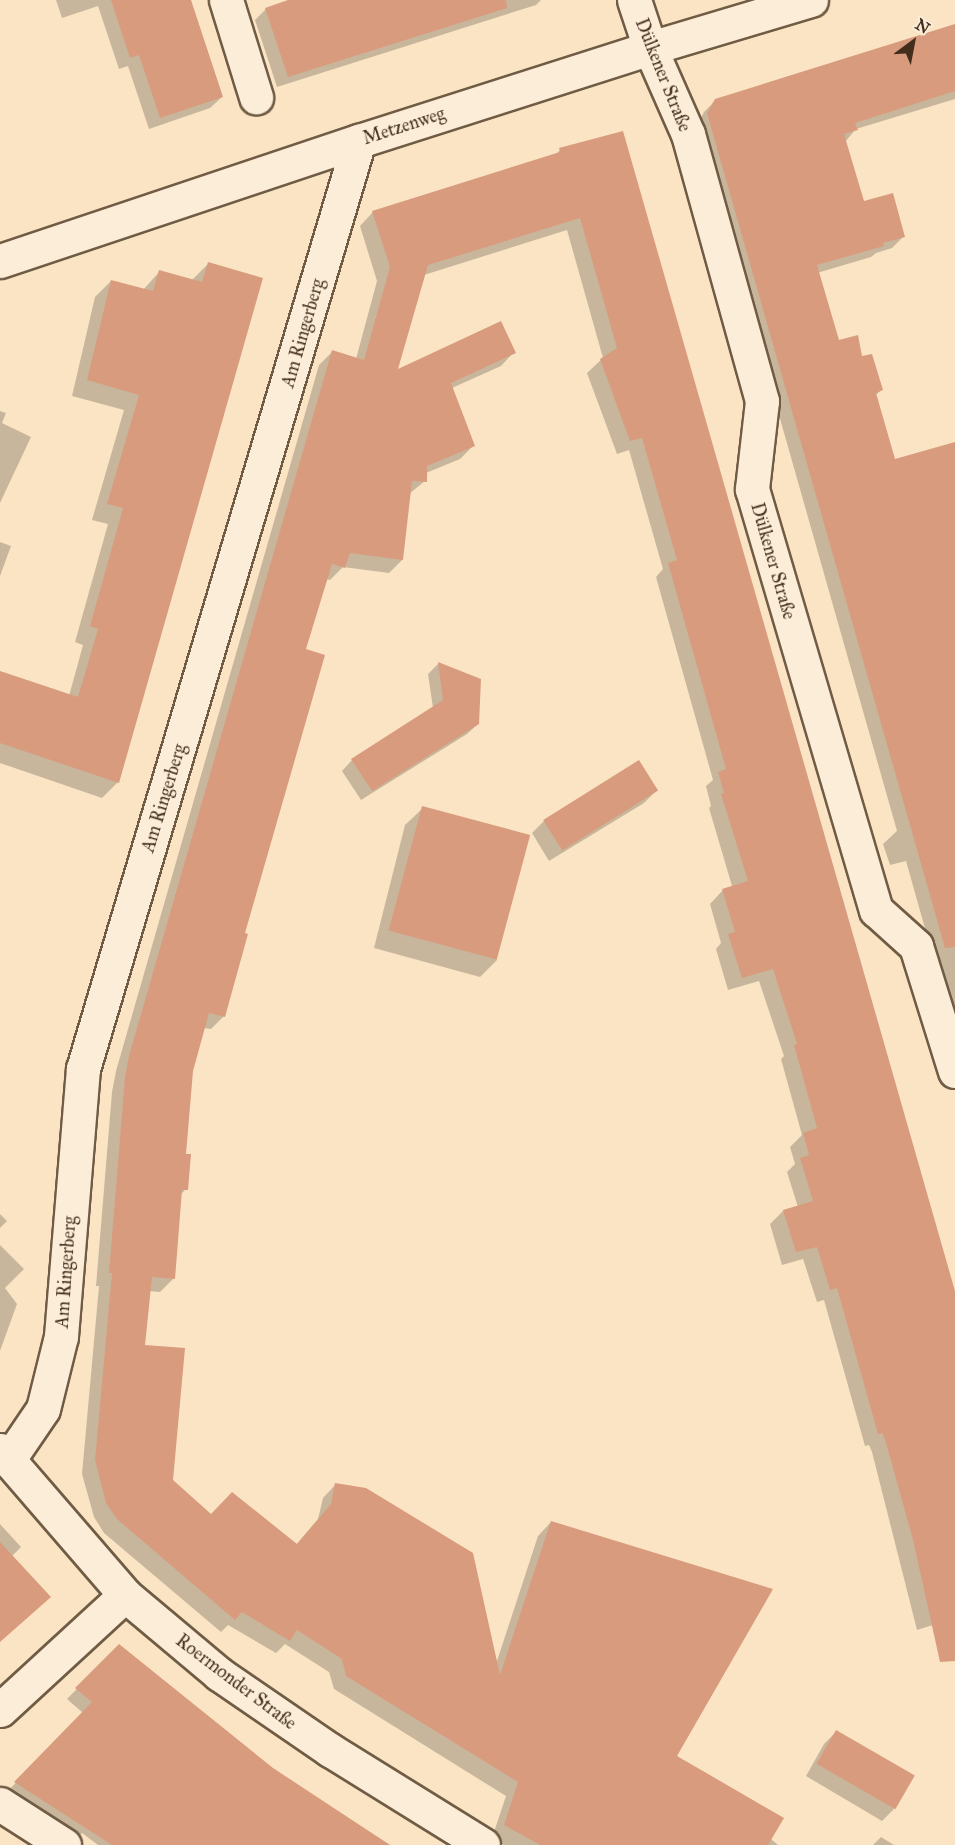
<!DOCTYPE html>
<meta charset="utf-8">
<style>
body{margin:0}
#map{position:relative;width:955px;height:1845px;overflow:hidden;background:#fae4c4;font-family:"IM FELL Great Primer",serif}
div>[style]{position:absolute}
.shadow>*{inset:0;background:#0003}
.building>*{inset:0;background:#d89b7d;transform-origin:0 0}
.roads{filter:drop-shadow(2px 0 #705c44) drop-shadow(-2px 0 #705c44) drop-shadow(0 2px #705c44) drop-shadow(0 -2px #705c44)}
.minor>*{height:33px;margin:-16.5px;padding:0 16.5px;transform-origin:16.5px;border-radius:16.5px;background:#fcedd9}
.tertiary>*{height:33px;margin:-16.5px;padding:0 16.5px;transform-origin:16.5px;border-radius:16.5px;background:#fcedd9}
.secondary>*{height:33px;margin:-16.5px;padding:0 16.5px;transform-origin:16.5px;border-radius:16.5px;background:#fcedd9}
span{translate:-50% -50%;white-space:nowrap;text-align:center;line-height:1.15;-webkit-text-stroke:4.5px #fcedd9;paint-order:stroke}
.street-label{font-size:18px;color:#422e1a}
.north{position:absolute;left:883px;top:12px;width:60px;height:60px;-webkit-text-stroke:4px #fcedd9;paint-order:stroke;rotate:32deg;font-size:16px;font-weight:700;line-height:24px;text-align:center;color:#422e1a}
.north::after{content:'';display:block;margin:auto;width:21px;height:27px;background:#422e1a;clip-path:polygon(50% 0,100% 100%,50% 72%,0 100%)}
</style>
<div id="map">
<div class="shadow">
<div style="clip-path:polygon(56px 0,190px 0,222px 97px,210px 108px,149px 129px,128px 66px,119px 69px,98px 6px,62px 18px)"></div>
<div style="clip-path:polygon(295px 0,541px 0,536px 5px,277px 87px,255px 20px,266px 9px)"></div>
<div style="clip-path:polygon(955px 26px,955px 99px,856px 129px,845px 142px,863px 203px,904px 236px,892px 248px,876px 253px,871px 257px,817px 273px,838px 342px,861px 358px,881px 390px,875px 396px,894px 461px,955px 443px,955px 1035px,906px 861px,890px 865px,883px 844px,897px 831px,697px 126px,704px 112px,716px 100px)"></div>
<div style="clip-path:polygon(560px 150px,955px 1301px,955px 1618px,917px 1630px,872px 1452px,869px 1445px,865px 1446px,824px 1300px,817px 1302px,803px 1259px,782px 1265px,770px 1224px,783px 1211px,798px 1207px,787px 1172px,795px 1164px,790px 1147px,802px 1135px,781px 1059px,784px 1056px,759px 981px,728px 990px,716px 949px,721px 943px,710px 904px,723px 890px,732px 886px,709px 808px,711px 806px,706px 786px,713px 780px,656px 577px,663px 569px,629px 450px,617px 454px,587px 373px,603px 358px,567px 230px,424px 275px,396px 371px,514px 352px,501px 366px,452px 388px,474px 445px,460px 459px,426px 473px,425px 481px,409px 494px,402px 560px,389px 573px,343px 567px,330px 580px,326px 579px,304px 650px,224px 1016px,211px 1029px,203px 1028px,191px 1071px,184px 1155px,186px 1189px,180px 1195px,174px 1278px,160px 1292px,149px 1291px,143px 1346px,172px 1481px,211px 1516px,296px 1545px,318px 1519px,323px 1498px,336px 1484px,496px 1664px,538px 1536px,551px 1522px,675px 1757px,778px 1845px,504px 1845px,492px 1838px,506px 1796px,334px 1689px,329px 1672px,285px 1644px,276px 1653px,228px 1625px,221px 1632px,104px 1533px,94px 1517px,82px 1474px,99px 1286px,96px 1286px,112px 1092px,116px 1071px,319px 365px,332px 352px,356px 359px,377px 281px,360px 226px,373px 212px,554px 156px)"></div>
<div style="clip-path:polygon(208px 264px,118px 782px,102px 798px,0 763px,0 672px,69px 696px,83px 645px,75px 642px,108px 524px,92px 520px,124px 410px,72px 396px,95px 297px,111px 281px,143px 290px,160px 271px,192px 280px)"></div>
<div style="clip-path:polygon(0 411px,6px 413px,2px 423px,31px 437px,0 503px)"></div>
<div style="clip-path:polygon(0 542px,11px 546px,0 576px)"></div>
<div style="clip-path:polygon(438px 664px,480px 680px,478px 724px,467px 734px,361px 800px,342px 771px,352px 760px,433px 708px,428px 674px)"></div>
<div style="clip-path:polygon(656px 791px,644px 803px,549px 861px,532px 833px,544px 821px)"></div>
<div style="clip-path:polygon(423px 808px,497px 960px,480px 977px,374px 948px,405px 825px)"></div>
<div style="clip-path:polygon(0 1214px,7px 1221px,0 1228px)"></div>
<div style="clip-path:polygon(0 1245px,24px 1269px,5px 1288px,17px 1304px,0 1351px)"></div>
<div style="clip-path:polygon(0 1524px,21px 1547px,12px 1556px,0 1642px)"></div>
<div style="clip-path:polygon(119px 1646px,272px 1770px,390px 1845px,98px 1845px,82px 1833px,77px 1839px,6px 1793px,83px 1713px,67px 1699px)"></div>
<div style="clip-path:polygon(836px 1732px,894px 1809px,882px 1821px,806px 1776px,824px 1744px)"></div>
<div style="clip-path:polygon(881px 1837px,894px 1845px,873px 1845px)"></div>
</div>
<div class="building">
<div style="clip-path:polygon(111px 0,191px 0,223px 97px,160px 118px,139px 55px,130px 58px)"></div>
<div style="clip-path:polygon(288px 0,506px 0,507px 8px,288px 77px,265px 8px)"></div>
<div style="clip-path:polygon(955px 24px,955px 91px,855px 123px,858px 130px,844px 134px,864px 201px,893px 193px,905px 237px,883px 243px,884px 246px,817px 265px,839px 340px,858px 335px,862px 356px,872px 354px,883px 390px,876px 393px,895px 459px,955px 442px,955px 947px,945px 948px,707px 113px,715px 99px)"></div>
<div style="clip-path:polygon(623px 131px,955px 1291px,955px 1661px,940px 1662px,913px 1540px,885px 1439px,882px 1433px,878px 1434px,837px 1288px,830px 1290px,817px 1247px,796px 1252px,783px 1210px,813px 1201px,800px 1158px,809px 1155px,803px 1133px,817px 1128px,794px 1045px,797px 1044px,773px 969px,742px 978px,728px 934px,735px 932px,722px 889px,748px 881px,721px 794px,724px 793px,718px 772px,726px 769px,668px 563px,677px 560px,642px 438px,630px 441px,600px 359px,617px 348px,580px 218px,428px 265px,398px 369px,501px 321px,516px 353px,451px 383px,475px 446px,427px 466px,427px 482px,412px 481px,403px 560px,350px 553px,345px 568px,332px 564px,306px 649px,325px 655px,245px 933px,248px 934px,225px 1017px,209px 1013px,193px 1071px,186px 1154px,191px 1154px,188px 1190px,182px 1190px,175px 1279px,152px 1277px,145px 1345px,185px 1348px,173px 1480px,211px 1514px,232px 1492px,297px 1544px,331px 1504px,335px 1483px,366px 1488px,473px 1553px,500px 1675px,551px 1521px,773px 1589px,677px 1756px,784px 1818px,768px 1845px,540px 1845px,504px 1825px,518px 1782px,346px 1676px,342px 1659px,297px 1630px,290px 1641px,242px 1612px,235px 1620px,117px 1519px,106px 1503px,95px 1460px,112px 1273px,109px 1273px,125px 1077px,129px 1056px,332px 350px,364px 360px,390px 267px,372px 211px,560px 152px,559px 148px)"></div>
<div style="clip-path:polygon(208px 262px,263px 278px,119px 783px,0 743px,0 671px,78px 697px,98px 629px,90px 626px,123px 508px,107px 504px,139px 395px,87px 380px,111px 280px,153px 291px,159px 270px,202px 282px)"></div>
<div style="clip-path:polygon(438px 662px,481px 679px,479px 724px,372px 791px,351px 759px,443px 700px)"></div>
<div style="left:639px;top:760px;width:36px;height:113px;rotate:58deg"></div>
<div style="left:422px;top:806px;width:112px;height:129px;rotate:15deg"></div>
<div style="clip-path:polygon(0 1542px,51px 1597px,0 1642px)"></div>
<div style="clip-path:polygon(119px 1644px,273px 1768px,390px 1845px,112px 1845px,14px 1782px,92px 1702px,75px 1688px)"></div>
<div style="left:836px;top:1730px;width:91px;height:39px;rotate:30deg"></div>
</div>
<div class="roads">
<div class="minor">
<div style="left:226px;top:0;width:102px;rotate:72.8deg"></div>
<div style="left:634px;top:0;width:51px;rotate:71.6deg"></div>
<div style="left:650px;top:48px;width:94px;rotate:66.2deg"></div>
<div style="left:688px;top:134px;width:277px;rotate:74.5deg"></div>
<div style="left:762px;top:401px;width:89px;rotate:96.5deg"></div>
<div style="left:752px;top:489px;width:439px;rotate:73.6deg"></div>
<div style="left:876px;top:910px;width:54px;rotate:42deg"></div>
<div style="left:916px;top:946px;width:131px;rotate:72.7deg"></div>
<div style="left:9px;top:1459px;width:60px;rotate:-55.8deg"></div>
<div style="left:43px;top:1409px;width:75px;rotate:-76.1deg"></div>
<div style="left:61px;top:1336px;width:268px;rotate:-85.3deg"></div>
<div style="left:83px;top:1069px;width:968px;rotate:-73.44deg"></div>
<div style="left:0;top:1710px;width:170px;rotate:-42.6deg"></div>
<div style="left:0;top:1804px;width:76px;rotate:32.6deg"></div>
</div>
<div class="tertiary">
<div style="left:0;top:1450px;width:191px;rotate:49.2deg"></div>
<div style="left:125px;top:1595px;width:123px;rotate:40deg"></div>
<div style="left:219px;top:1674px;width:135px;rotate:34.4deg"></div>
<div style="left:330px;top:1750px;width:180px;rotate:31.8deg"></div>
</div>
<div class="secondary">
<div style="left:0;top:261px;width:379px;rotate:-18.5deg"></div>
<div style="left:359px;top:141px;width:305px;rotate:-17.7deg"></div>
<div style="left:650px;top:48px;width:168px;rotate:-16.6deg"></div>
</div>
</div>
<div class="street-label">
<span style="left:663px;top:75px;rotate:68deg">Dülkener Straße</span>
<span style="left:404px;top:126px;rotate:-18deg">Metzenweg</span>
<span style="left:303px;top:333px;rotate:-74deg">Am Ringerberg</span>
<span style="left:773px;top:561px;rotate:74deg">Dülkener Straße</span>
<span style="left:164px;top:798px;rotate:-73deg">Am Ringerberg</span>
<span style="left:66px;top:1272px;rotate:-86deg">Am Ringerberg</span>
<span style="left:236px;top:1682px;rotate:37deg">Roermonder Straße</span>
</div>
<div class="north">N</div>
</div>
